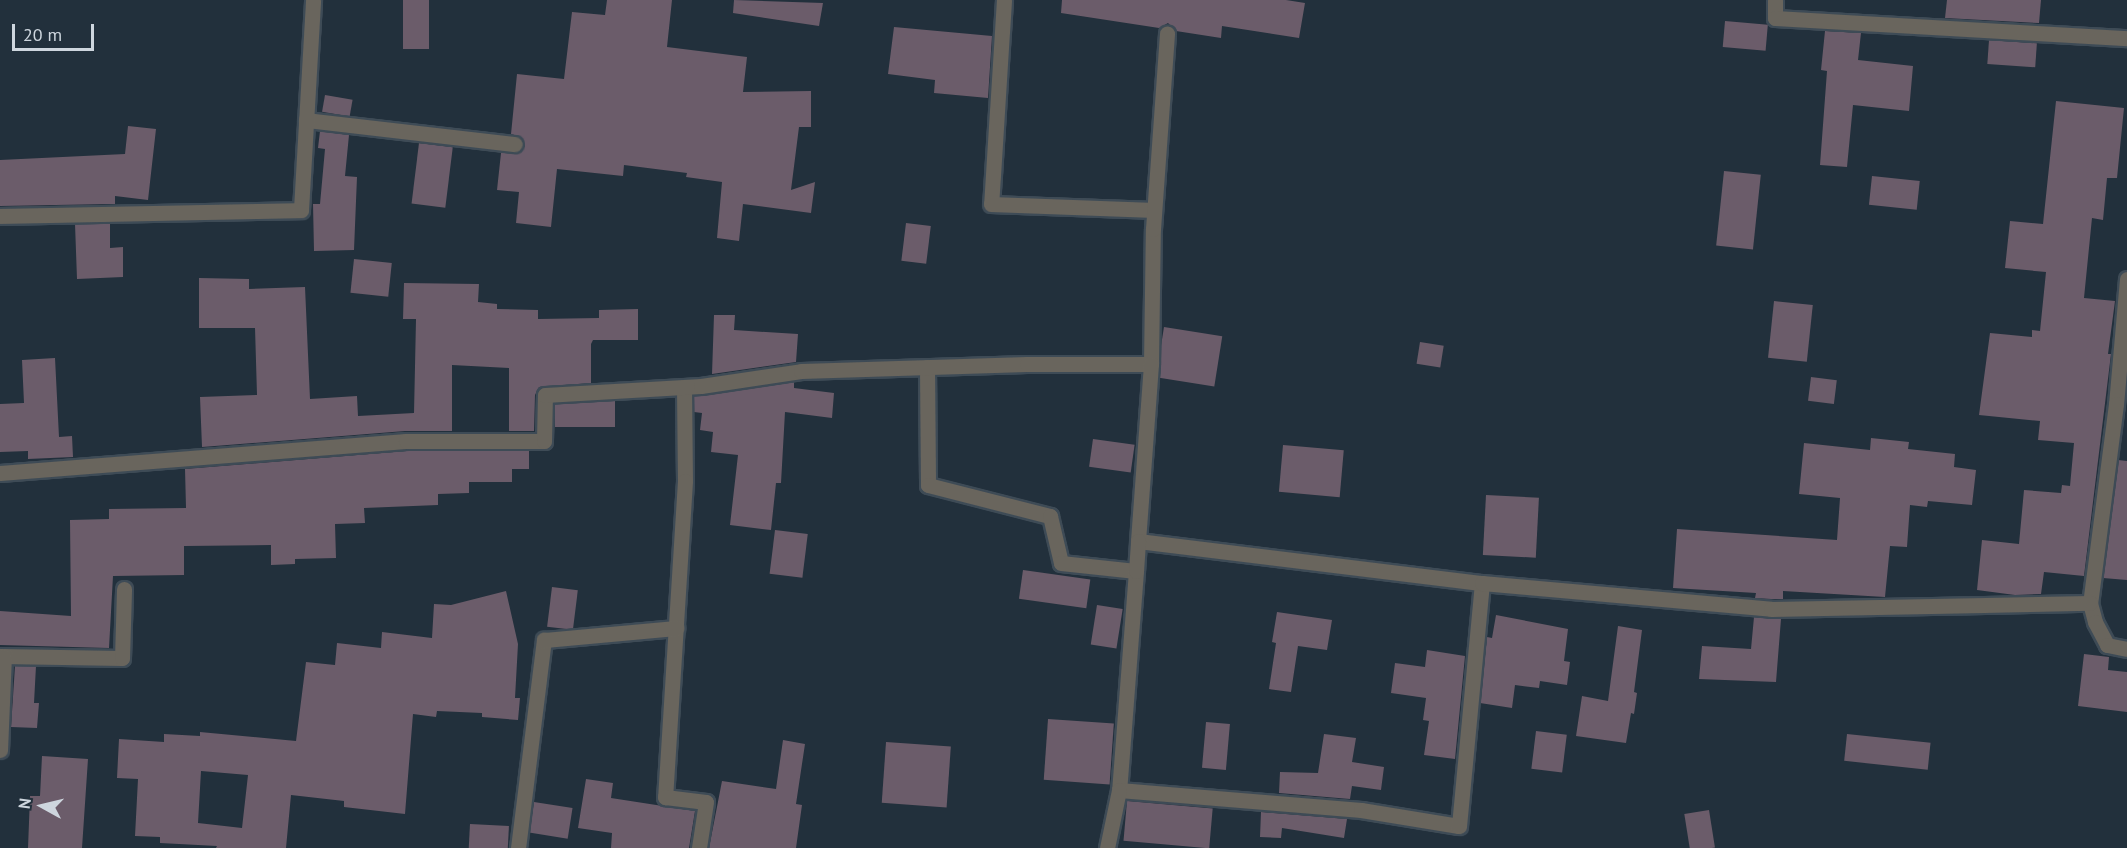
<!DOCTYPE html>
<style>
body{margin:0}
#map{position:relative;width:2127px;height:848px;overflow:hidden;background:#22303c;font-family:"PT Sans",sans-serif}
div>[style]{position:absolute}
.building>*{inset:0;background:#6b5c6a;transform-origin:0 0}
.roads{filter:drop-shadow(2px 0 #3e4b56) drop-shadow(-2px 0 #3e4b56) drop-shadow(0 2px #3e4b56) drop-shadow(0 -2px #3e4b56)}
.minor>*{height:15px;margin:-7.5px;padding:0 7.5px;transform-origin:7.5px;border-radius:7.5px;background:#69655d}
span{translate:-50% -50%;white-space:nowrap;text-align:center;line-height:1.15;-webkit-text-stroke:4.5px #22303c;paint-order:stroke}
.north{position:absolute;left:12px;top:776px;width:60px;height:60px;-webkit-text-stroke:4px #22303c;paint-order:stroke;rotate:278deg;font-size:16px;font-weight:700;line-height:24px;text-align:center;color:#ced6de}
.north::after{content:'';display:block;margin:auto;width:21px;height:27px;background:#ced6de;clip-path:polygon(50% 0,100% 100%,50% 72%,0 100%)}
.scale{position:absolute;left:12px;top:24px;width:82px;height:27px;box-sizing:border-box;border:3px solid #ced6de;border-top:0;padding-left:8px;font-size:18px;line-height:21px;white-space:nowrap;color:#ced6de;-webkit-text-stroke:4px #22303c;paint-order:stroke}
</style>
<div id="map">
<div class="building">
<div style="left:403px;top:0;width:26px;height:49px"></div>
<div style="clip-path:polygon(607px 0,672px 0,667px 47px,747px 57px,743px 92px,811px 91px,811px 127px,799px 127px,791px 190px,815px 182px,811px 213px,743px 204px,739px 241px,717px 238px,722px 182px,686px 177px,687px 173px,624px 165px,623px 176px,557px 169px,551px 227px,516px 223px,519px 192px,497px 190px,501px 153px,518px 153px,525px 146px,521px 137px,511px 134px,517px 74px,564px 79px,572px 12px,605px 15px)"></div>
<div style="clip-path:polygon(734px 0,823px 3px,819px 26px,733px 13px)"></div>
<div style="clip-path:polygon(1062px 0,1286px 0,1305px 3px,1299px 38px,1222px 26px,1221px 38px,1176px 31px,1168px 23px,1159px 28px,1061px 13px)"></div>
<div style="clip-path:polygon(1947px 0,2041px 0,2039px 23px,1945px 18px)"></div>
<div style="left:1725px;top:21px;width:43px;height:26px;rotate:5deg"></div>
<div style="clip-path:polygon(894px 27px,992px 36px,988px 98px,934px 93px,935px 80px,888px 74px)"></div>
<div style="clip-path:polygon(1825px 31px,1861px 33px,1858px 60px,1913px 66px,1909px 111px,1853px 105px,1847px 167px,1820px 165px,1827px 71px,1821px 70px)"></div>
<div style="left:1989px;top:40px;width:48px;height:24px;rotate:4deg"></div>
<div style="left:325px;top:95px;width:28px;height:17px;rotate:10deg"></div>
<div style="clip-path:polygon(2056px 101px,2124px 108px,2117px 178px,2107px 178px,2103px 220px,2092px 218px,2084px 298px,2115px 301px,2108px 354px,2111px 354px,2084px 576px,2044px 572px,2041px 594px,2015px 595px,1977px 590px,1982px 540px,2019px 544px,2024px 490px,2061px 493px,2062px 485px,2070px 486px,2074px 443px,2038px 440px,2040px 421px,1979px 415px,1990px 333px,2032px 337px,2032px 330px,2040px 331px,2046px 272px,2005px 268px,2010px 221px,2043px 224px)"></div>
<div style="clip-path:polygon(128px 126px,156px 129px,148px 200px,115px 196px,115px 204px,110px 204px,0 206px,0 160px,125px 154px)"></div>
<div style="clip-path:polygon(320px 131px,349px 135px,345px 176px,357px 177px,354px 250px,314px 251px,313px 204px,320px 204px,325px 149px,318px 148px)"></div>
<div style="left:419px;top:143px;width:34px;height:61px;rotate:7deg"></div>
<div style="left:1724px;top:171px;width:37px;height:75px;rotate:6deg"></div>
<div style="left:1872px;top:176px;width:48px;height:29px;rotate:6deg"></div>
<div style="left:906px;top:223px;width:25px;height:38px;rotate:7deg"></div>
<div style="clip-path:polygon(75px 224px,110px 224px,110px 248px,123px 247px,123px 277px,77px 279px)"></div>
<div style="left:354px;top:259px;width:38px;height:34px;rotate:6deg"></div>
<div style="clip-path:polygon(199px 278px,249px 279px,249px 289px,305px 287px,310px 399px,357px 396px,358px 416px,414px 413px,416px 319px,403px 319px,404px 283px,479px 284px,478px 302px,497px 304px,497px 309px,538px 310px,538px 319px,599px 318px,599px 310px,638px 309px,638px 340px,593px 340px,591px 344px,591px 383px,539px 387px,535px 395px,534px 431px,509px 431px,509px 368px,452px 365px,452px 431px,405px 431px,202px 447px,200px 397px,257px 395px,255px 328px,199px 328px)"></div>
<div style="left:1774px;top:301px;width:39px;height:57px;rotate:6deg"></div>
<div style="clip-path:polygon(714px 315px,735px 315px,734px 330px,798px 334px,796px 362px,712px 374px)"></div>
<div style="left:1164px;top:327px;width:59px;height:51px;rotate:9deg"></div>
<div style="left:1420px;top:342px;width:24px;height:22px;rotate:9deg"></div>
<div style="clip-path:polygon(55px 358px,59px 437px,72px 436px,73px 457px,28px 459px,28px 451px,0 452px,0 404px,24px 403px,22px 360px)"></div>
<div style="left:1811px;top:377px;width:26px;height:24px;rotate:7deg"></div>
<div style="clip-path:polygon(794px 382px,794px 388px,834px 393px,832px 418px,785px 412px,781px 483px,776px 483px,771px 530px,730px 525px,738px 455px,711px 452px,713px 432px,700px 430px,702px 413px,694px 412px,694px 396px)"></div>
<div style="left:615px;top:401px;width:26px;height:60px;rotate:90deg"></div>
<div style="clip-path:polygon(1871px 438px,1909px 442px,1908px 449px,1955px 454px,1954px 467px,1976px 470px,1972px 505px,1928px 501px,1927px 507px,1910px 505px,1907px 547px,1890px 546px,1885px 597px,1783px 591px,1783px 599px,1771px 599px,1755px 598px,1756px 593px,1673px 588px,1677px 529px,1837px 540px,1840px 498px,1799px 494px,1804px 443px,1870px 450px)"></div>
<div style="left:1093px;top:439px;width:42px;height:28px;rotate:8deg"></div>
<div style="left:1283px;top:445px;width:61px;height:47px;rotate:5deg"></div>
<div style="clip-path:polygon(406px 451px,529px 451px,529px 469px,512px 469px,512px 482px,469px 482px,469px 493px,438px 494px,438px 505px,364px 508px,365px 523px,335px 524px,336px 558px,295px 559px,295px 564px,271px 565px,271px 545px,184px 546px,184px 575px,113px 576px,109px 648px,0 645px,0 611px,71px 616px,70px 520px,109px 519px,109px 509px,186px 508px,185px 469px)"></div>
<div style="clip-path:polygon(2118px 460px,2127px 461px,2127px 580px,2103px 578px)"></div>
<div style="left:1486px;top:495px;width:53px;height:60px;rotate:3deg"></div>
<div style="left:775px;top:530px;width:33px;height:44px;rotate:7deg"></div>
<div style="left:1023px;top:570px;width:68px;height:29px;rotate:8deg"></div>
<div style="left:552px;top:587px;width:26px;height:40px;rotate:7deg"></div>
<div style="clip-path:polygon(evenodd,506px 591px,518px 644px,515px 698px,520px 698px,518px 720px,482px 717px,482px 713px,437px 711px,436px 717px,413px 714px,405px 814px,344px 807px,344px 801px,291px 795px,286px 848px,216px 848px,217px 846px,160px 843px,160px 837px,135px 836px,138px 779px,117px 778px,119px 739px,164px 742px,164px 734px,200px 736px,200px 732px,296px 741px,306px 662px,335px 665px,337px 643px,381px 648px,382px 632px,432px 638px,434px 604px,451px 605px,506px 591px,201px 771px,248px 775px,242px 828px,198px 823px,201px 771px)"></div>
<div style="left:1097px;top:605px;width:26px;height:40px;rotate:9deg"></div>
<div style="clip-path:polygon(1277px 612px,1332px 620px,1327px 650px,1298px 646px,1291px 692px,1269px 689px,1276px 643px,1272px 642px)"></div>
<div style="clip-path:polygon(1496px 615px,1568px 629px,1564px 661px,1570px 662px,1567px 685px,1540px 681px,1539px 688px,1515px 685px,1512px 708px,1480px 703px,1487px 637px,1492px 638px)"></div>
<div style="clip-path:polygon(1754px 617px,1781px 619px,1776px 682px,1699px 679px,1702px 646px,1751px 649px)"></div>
<div style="clip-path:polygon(1618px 626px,1642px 630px,1634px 692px,1637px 693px,1634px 714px,1631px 713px,1626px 743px,1576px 736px,1582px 696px,1608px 701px)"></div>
<div style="clip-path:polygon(1427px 650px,1465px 656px,1455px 759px,1424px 755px,1429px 721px,1423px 720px,1426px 698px,1391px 693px,1395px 663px,1425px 667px)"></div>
<div style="clip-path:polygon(2084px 654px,2109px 657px,2108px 670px,2127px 672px,2127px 712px,2078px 706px)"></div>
<div style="clip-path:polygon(15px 666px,36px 666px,34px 703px,39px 703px,37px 728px,11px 727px)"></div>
<div style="left:1048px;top:719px;width:66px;height:61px;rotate:4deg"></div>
<div style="left:1206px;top:722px;width:24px;height:46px;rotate:5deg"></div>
<div style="left:1536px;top:731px;width:31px;height:38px;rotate:7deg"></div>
<div style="clip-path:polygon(1324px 734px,1356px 738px,1352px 762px,1384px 767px,1381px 790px,1352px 786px,1350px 799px,1279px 793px,1280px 772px,1318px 773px)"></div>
<div style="left:1847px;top:734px;width:84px;height:27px;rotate:6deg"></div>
<div style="clip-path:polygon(783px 740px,805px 744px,796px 804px,802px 805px,796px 848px,709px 848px,722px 781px,776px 789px)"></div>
<div style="left:886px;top:742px;width:65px;height:61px;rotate:4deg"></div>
<div style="clip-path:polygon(42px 756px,88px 759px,82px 848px,28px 848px,30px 796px,40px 796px)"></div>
<div style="clip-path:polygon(586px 779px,613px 783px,611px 798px,695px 811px,689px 848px,611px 848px,612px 833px,578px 828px)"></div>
<div style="left:1127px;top:801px;width:86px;height:40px;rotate:5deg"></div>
<div style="left:534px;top:802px;width:39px;height:31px;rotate:9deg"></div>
<div style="left:1709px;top:810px;width:38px;height:25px;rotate:81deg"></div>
<div style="clip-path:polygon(1261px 812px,1347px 819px,1344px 838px,1282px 828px,1281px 838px,1260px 837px)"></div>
<div style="left:470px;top:824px;width:39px;height:24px;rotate:3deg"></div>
</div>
<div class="roads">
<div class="minor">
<div style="left:1004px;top:0;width:204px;rotate:93.6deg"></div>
<div style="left:991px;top:204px;width:163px;rotate:2.1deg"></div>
<div style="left:1775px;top:0;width:18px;rotate:90deg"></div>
<div style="left:1775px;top:18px;width:353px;rotate:3.3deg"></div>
<div style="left:306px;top:120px;width:210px;rotate:6.6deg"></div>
<div style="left:0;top:216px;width:301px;rotate:-1.1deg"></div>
<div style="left:301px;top:210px;width:210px;rotate:-86.7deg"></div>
<div style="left:2127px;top:279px;width:125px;rotate:95deg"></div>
<div style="left:2116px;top:404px;width:201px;rotate:97.4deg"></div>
<div style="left:2090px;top:603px;width:20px;rotate:75deg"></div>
<div style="left:2095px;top:622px;width:26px;rotate:62deg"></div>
<div style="left:2107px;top:645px;width:20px;rotate:11deg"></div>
<div style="left:1151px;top:364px;width:135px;rotate:-89.2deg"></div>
<div style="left:1153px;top:229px;width:196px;rotate:-85.9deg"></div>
<div style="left:927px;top:367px;width:118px;rotate:89.5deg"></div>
<div style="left:928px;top:485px;width:126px;rotate:14.3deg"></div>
<div style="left:1050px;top:516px;width:48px;rotate:76.8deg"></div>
<div style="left:1061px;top:563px;width:75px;rotate:6.1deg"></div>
<div style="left:1136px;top:571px;width:220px;rotate:94.4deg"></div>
<div style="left:1119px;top:790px;width:243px;rotate:4.7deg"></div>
<div style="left:1361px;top:810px;width:99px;rotate:9.3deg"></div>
<div style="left:1459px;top:826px;width:244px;rotate:-84.6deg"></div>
<div style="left:684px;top:387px;width:94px;rotate:89.4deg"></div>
<div style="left:685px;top:481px;width:317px;rotate:93.6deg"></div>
<div style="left:665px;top:797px;width:41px;rotate:7deg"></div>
<div style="left:706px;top:802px;width:47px;rotate:98.7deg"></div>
<div style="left:0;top:473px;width:407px;rotate:-4.5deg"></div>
<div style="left:406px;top:441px;width:138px"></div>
<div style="left:544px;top:441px;width:46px;rotate:-88.8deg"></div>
<div style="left:545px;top:395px;width:156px;rotate:-3.3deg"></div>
<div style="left:701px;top:386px;width:101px;rotate:-8.5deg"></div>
<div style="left:801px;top:371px;width:226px;rotate:-1.8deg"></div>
<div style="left:1027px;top:364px;width:124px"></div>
<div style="left:1151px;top:364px;width:177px;rotate:94.2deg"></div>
<div style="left:1138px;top:541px;width:347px;rotate:7deg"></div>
<div style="left:1482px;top:583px;width:290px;rotate:5.1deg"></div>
<div style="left:1771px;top:609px;width:319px;rotate:-1.1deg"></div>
<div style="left:1136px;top:571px;width:30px;rotate:-86deg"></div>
<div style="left:0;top:656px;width:122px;rotate:0.9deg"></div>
<div style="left:122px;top:658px;width:69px;rotate:-88.3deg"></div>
<div style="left:0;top:750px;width:94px;rotate:-87.6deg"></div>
<div style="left:518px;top:848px;width:210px;rotate:-82.9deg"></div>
<div style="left:544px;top:640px;width:133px;rotate:-5.2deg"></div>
<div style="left:1107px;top:848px;width:59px;rotate:-78.3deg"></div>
</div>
</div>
<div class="north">N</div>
<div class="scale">20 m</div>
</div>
